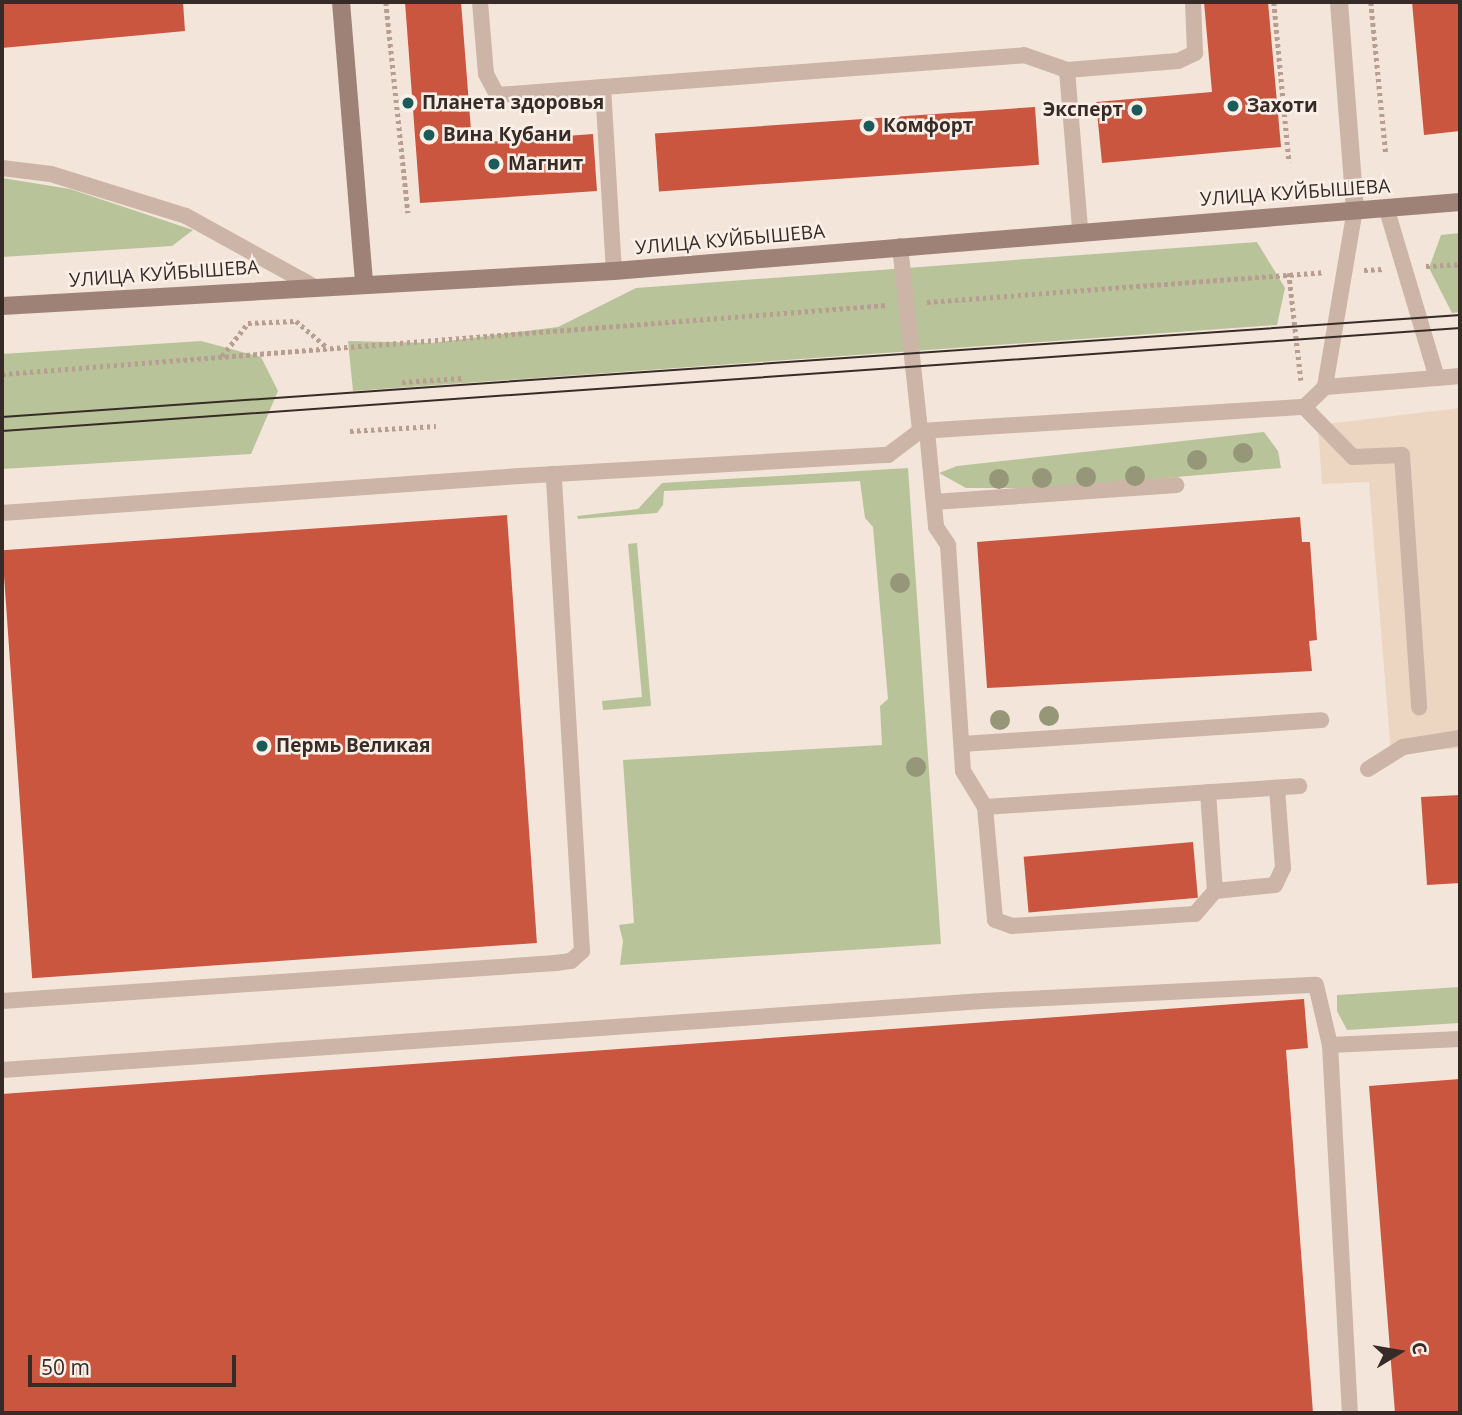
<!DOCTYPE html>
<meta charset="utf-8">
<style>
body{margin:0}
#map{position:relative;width:1462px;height:1415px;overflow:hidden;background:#f3e5da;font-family:"Open Sans",sans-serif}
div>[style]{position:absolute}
.green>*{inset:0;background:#b8c39a}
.plaza>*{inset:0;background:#ecd5c1}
.building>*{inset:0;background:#cb5640;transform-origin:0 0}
.path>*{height:4.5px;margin-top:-2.25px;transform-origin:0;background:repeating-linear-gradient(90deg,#b79e90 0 3.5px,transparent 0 7px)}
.lane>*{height:16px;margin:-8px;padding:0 8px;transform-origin:8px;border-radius:8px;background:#ccb4a6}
.street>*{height:18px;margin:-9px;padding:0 9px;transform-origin:9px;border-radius:9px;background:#ccb4a6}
.secondary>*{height:18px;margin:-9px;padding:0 9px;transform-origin:9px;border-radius:9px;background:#9f8277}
.tram>*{height:2px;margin:-1px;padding:0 1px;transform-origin:1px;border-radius:1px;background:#372b27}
.trees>*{width:20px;height:20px;margin:-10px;border-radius:50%;background:#969779}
.dots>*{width:19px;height:19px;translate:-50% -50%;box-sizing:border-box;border:4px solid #faf0e7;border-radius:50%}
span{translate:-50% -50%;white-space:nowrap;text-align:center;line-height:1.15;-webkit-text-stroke:5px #faf0e7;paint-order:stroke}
.poi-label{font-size:19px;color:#372b27;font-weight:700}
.left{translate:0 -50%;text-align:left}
.right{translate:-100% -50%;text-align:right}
.street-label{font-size:19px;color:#372b27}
.frame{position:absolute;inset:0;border:4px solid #372b27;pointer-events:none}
.north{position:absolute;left:1364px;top:1317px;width:70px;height:70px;-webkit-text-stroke:5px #faf0e7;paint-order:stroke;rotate:79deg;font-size:19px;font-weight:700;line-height:28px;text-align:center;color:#372b27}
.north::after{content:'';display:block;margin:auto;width:24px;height:32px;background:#372b27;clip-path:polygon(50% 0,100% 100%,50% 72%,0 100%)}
.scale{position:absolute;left:28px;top:1355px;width:208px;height:32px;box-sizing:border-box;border:4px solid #372b27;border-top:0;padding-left:9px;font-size:21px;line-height:24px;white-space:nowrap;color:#372b27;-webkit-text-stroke:5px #faf0e7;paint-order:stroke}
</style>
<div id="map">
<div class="green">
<div style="clip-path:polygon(2px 178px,70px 189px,193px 230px,172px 246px,2px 257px)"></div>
<div style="clip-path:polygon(1460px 233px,1460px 312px,1452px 313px,1429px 268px,1441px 235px)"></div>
<div style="clip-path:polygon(1257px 242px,1285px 288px,1277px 325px,353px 391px,348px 341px,432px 343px,558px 327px,636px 288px)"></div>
<div style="clip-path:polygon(201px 341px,261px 357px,278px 391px,251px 454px,2px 469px,2px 354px)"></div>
<div style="clip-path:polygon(1264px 432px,1278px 451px,1281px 468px,1049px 488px,966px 488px,939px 473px,957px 466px)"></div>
<div style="clip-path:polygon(908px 468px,941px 944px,620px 965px,623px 941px,619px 925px,634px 923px,623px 760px,882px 745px,880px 706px,888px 699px,873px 527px,865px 518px,860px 481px,664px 491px,663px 505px,657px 513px,578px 519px,577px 516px,638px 509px,662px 483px)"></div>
<div style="clip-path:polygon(637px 543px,651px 706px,603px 710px,602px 701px,642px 697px,628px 544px)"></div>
<div style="clip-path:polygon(1460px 987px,1460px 1023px,1347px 1030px,1337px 1011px,1337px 995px)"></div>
</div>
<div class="plaza">
<div style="clip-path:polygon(1460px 408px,1460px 748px,1391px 754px,1369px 482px,1322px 484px,1318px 425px)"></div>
</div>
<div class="building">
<div style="clip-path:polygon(2px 2px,183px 2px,185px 31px,2px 48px)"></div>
<div style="clip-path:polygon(405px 2px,461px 2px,472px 143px,593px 134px,597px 191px,420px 203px)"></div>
<div style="clip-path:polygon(1204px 2px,1268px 2px,1281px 147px,1102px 163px,1096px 102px,1212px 92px)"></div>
<div style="clip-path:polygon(1412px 2px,1459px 2px,1460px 131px,1424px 135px)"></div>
<div style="left:1035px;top:107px;width:58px;height:381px;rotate:86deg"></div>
<div style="left:507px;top:515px;width:429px;height:506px;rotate:86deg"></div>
<div style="clip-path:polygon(1300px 517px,1302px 542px,1310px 542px,1317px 640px,1309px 641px,1312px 671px,987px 688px,977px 542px)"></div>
<div style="clip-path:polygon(1460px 795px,1460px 883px,1427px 885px,1421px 797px)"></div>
<div style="left:1193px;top:842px;width:56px;height:170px;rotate:85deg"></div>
<div style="clip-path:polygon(1304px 999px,1308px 1048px,1286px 1050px,1313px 1413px,2px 1413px,2px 1094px)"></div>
<div style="clip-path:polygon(1460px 1079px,1460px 1413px,1395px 1413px,1369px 1086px)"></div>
</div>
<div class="path">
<div style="left:386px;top:2px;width:212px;rotate:84deg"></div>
<div style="left:1274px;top:2px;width:161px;rotate:84.6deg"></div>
<div style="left:1371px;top:2px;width:153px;rotate:84.4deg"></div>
<div style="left:1426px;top:266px;width:34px;rotate:-3deg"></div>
<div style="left:1364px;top:270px;width:19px;rotate:-3deg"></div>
<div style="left:1289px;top:273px;width:108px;rotate:83.6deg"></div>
<div style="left:927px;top:302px;width:397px;rotate:-4.3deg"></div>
<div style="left:222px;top:356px;width:42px;rotate:-51.8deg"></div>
<div style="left:248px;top:323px;width:48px;rotate:-2.4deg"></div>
<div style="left:296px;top:321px;width:42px;rotate:40.2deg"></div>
<div style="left:2px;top:374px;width:888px;rotate:-4.46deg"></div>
<div style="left:402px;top:382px;width:60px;rotate:-3.8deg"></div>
<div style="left:350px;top:431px;width:86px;rotate:-3.3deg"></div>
</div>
<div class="lane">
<div style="left:480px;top:2px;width:72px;rotate:85.2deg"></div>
<div style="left:486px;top:74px;width:24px;rotate:62deg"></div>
<div style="left:497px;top:95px;width:106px;rotate:-4.3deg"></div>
<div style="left:603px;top:87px;width:184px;rotate:86.6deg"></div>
<div style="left:1067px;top:70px;width:160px;rotate:85.3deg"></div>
<div style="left:603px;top:87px;width:422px;rotate:-4.3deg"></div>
<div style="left:1024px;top:55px;width:46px;rotate:19.2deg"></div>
<div style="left:1067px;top:70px;width:111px;rotate:-4.6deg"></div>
<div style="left:1178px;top:61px;width:19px;rotate:-25deg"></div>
<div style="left:1195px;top:53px;width:51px;rotate:-92.2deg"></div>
<div style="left:2px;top:168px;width:49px;rotate:7deg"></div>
<div style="left:51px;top:174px;width:141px;rotate:17.3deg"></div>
<div style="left:186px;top:216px;width:145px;rotate:28.9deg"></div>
<div style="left:1355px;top:209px;width:181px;rotate:99.6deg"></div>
<div style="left:1325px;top:387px;width:29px;rotate:136deg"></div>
<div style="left:1304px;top:407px;width:70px;rotate:45.6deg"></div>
<div style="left:1353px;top:457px;width:49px;rotate:-2.3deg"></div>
<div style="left:1402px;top:455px;width:253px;rotate:86.1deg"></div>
<div style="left:900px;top:246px;width:186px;rotate:83.8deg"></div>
<div style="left:1437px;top:378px;width:23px;rotate:-5deg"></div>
<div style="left:1325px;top:387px;width:112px;rotate:-4.6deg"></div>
<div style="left:1437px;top:378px;width:178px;rotate:-106.6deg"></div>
<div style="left:927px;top:431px;width:96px;rotate:84.6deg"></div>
<div style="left:936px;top:527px;width:22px;rotate:56deg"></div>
<div style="left:948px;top:545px;width:226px;rotate:86.2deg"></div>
<div style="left:963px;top:771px;width:42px;rotate:58.6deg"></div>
<div style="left:985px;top:807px;width:113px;rotate:84.9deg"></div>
<div style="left:995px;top:920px;width:18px;rotate:19deg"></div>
<div style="left:1012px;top:926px;width:183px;rotate:-3.8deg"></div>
<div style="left:1195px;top:914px;width:30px;rotate:-49deg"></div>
<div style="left:1215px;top:891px;width:60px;rotate:-5.7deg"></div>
<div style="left:1275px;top:885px;width:19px;rotate:-65deg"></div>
<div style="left:1283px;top:868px;width:80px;rotate:-94.3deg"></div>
<div style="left:934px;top:502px;width:243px;rotate:-4deg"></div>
<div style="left:2px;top:513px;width:519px;rotate:-4.09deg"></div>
<div style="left:520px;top:476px;width:369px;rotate:-3.3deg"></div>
<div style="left:888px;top:455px;width:40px;rotate:-37deg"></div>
<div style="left:920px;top:431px;width:385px;rotate:-3.6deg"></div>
<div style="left:962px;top:744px;width:360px;rotate:-3.8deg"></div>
<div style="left:1368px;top:769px;width:41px;rotate:-32.2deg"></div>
<div style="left:1403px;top:747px;width:58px;rotate:-9deg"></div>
<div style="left:1208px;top:792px;width:99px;rotate:86deg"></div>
<div style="left:985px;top:807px;width:315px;rotate:-3.8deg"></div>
<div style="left:2px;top:1001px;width:555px;rotate:-3.92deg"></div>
<div style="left:556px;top:963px;width:15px;rotate:-8deg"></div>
<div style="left:571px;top:961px;width:15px;rotate:-42deg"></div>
<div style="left:582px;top:951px;width:478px;rotate:-93.4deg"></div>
<div style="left:1330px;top:1045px;width:369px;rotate:86.9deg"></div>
<div style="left:2px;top:1070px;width:983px;rotate:-4.02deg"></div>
<div style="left:983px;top:1001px;width:333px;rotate:-2.8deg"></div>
<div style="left:1316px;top:985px;width:62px;rotate:76.9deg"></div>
<div style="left:1330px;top:1045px;width:130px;rotate:-2.6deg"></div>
</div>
<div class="street">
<div style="left:1339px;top:2px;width:208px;rotate:85.6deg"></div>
</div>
<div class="secondary">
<div style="left:341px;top:2px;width:282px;rotate:85.3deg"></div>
<div style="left:2px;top:306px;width:613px;rotate:-3.27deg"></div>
<div style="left:614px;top:271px;width:849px;rotate:-4.66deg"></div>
</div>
<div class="tram">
<div style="left:2px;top:417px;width:1462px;rotate:-4deg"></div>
<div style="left:2px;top:431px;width:1462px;rotate:-4.04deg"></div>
</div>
<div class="trees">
<div style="left:1243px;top:453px"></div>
<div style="left:1197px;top:460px"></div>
<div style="left:1135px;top:476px"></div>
<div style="left:1086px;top:477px"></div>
<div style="left:1042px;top:478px"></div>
<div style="left:999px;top:479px"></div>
<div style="left:900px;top:583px"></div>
<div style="left:1049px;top:716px"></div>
<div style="left:1000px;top:720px"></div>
<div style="left:916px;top:767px"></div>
</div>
<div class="dots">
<div style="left:408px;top:103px;background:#1b5b5a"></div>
<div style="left:1233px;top:106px;background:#1b5b5a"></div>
<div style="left:1137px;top:110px;background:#1b5b5a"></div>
<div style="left:869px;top:126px;background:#1b5b5a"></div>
<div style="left:429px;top:135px;background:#1b5b5a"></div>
<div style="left:494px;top:164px;background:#1b5b5a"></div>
<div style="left:262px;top:746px;background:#1b5b5a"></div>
</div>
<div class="poi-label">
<span class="left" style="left:422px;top:103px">Планета здоровья</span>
<span class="left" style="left:1247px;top:106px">Захоти</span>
<span class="right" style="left:1123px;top:110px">Эксперт</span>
<span class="left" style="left:883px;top:126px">Комфорт</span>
<span class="left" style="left:443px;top:135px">Вина Кубани</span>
<span class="left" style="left:508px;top:164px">Магнит</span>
<span class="left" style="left:276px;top:746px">Пермь Великая</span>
</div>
<div class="street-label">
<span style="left:1295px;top:193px;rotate:-4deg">УЛИЦА КУЙБЫШЕВА</span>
<span style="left:730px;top:240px;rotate:-5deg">УЛИЦА КУЙБЫШЕВА</span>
<span style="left:164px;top:274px;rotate:-4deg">УЛИЦА КУЙБЫШЕВА</span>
</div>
<div class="frame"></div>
<div class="north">С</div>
<div class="scale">50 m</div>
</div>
